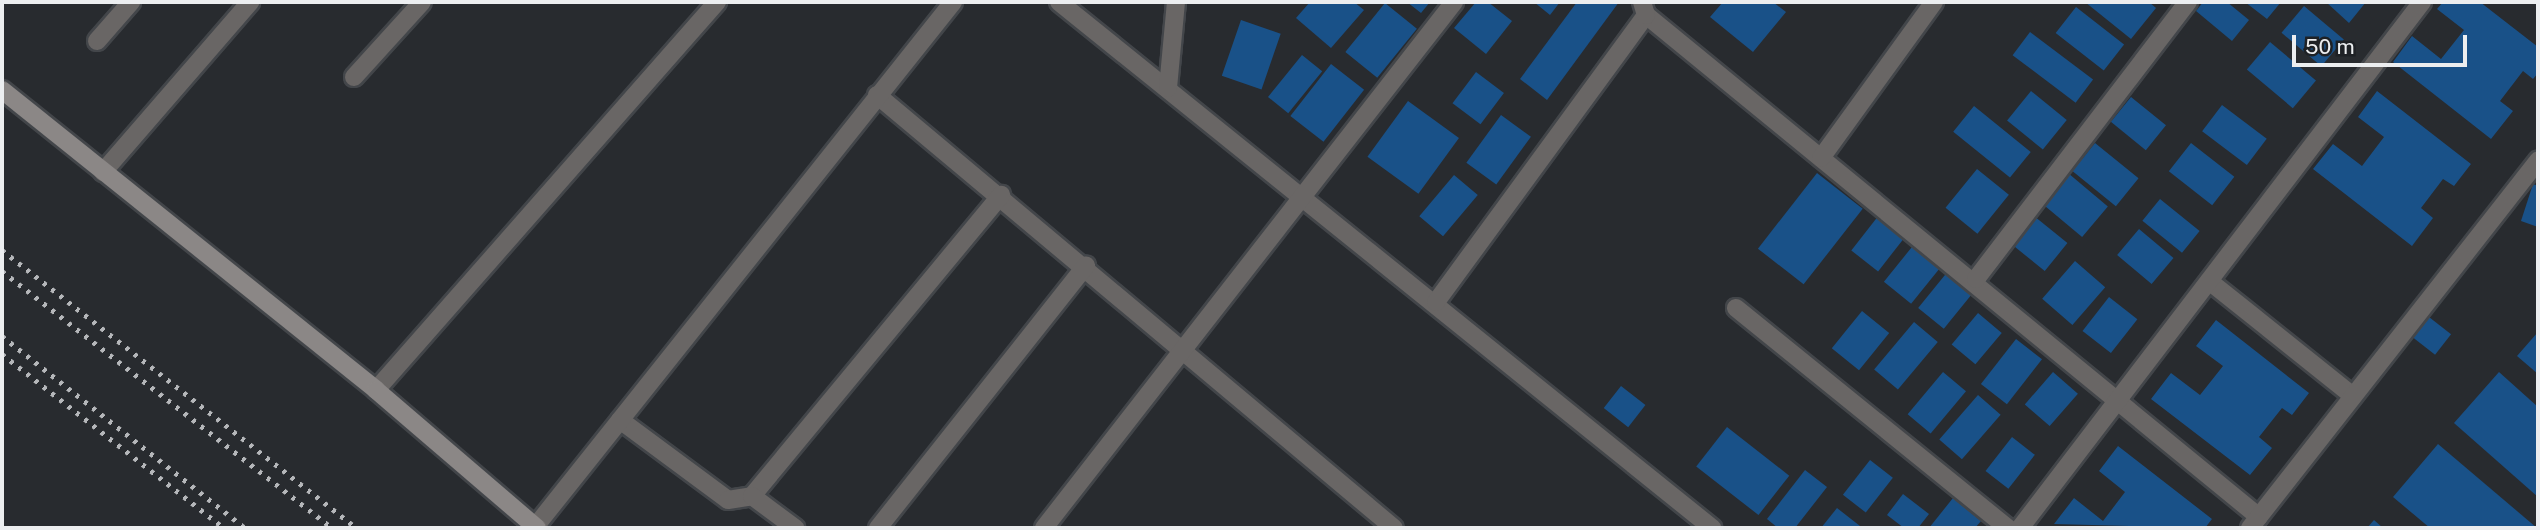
<!DOCTYPE html>
<style>
body{margin:0}
#map{position:relative;width:2540px;height:530px;overflow:hidden;background:#282b2f;font-family:"Public Sans",sans-serif}
div>[style]{position:absolute}
.building>*{inset:0;background:#195188;transform-origin:0 0}
.roads{filter:drop-shadow(2px 0 #43464a) drop-shadow(-2px 0 #43464a) drop-shadow(0 2px #43464a) drop-shadow(0 -2px #43464a)}
.street>*{height:18px;margin:-9px;padding:0 9px;transform-origin:9px;border-radius:9px;background:#696665}
.secondary>*{height:18px;margin:-9px;padding:0 9px;transform-origin:9px;border-radius:9px;background:#8b8786}
.rail>*{height:5px;margin-top:-2.5px;transform-origin:0;background:repeating-linear-gradient(90deg,#b5b7ba 0 3.5px,transparent 0 10.5px)}
span{translate:-50% -50%;white-space:nowrap;text-align:center;line-height:1.15;-webkit-text-stroke:5px #1e2125;paint-order:stroke}
.frame{position:absolute;inset:0;border:4px solid #eceef0;pointer-events:none}
.scale{position:absolute;left:2292px;top:35px;width:175px;height:32px;box-sizing:border-box;border:4px solid #eceef0;border-top:0;padding-left:9px;font-size:21px;line-height:24px;white-space:nowrap;color:#eceef0;-webkit-text-stroke:5px #1e2125;paint-order:stroke}
</style>
<div id="map">
<div class="building">
<div style="clip-path:polygon(1310px 2px,1354px 2px,1364px 10px,1331px 48px,1296px 18px)"></div>
<div style="clip-path:polygon(1407px 2px,1430px 2px,1421px 13px)"></div>
<div style="clip-path:polygon(1476px 2px,1488px 2px,1512px 21px,1486px 54px,1454px 28px)"></div>
<div style="clip-path:polygon(1534px 2px,1560px 2px,1550px 15px)"></div>
<div style="clip-path:polygon(1577px 2px,1619px 2px,1547px 100px,1520px 79px)"></div>
<div style="clip-path:polygon(1723px 2px,1773px 2px,1786px 12px,1753px 52px,1710px 17px)"></div>
<div style="clip-path:polygon(2085px 2px,2149px 2px,2156px 8px,2131px 39px)"></div>
<div style="clip-path:polygon(2203px 2px,2227px 2px,2249px 20px,2232px 41px,2196px 11px)"></div>
<div style="clip-path:polygon(2245px 2px,2281px 2px,2267px 19px)"></div>
<div style="clip-path:polygon(2326px 2px,2366px 2px,2349px 23px)"></div>
<div style="clip-path:polygon(2443px 2px,2480px 2px,2538px 47px,2538px 73px,2533px 79px,2523px 71px,2500px 101px,2513px 111px,2491px 139px,2393px 62px,2412px 36px,2441px 59px,2464px 30px,2437px 9px)"></div>
<div style="left:1385px;top:3px;width:41px;height:63px;rotate:39deg"></div>
<div style="left:2304px;top:6px;width:52px;height:35px;rotate:40deg"></div>
<div style="left:2076px;top:7px;width:61px;height:33px;rotate:38deg"></div>
<div style="left:1241px;top:20px;width:42px;height:59px;rotate:19deg"></div>
<div style="left:2030px;top:32px;width:79px;height:29px;rotate:37deg"></div>
<div style="left:2270px;top:42px;width:60px;height:36px;rotate:40deg"></div>
<div style="left:1302px;top:55px;width:26px;height:54px;rotate:39deg"></div>
<div style="left:1331px;top:64px;width:42px;height:66px;rotate:38deg"></div>
<div style="left:1476px;top:72px;width:35px;height:39px;rotate:37deg"></div>
<div style="left:2031px;top:91px;width:46px;height:38px;rotate:39deg"></div>
<div style="clip-path:polygon(2377px 91px,2471px 164px,2454px 186px,2443px 179px,2421px 208px,2433px 218px,2412px 246px,2313px 169px,2333px 144px,2362px 166px,2384px 137px,2358px 117px)"></div>
<div style="left:2131px;top:97px;width:45px;height:32px;rotate:39deg"></div>
<div style="left:1408px;top:101px;width:63px;height:69px;rotate:36deg"></div>
<div style="left:2222px;top:105px;width:56px;height:33px;rotate:37deg"></div>
<div style="left:1974px;top:106px;width:73px;height:33px;rotate:39deg"></div>
<div style="left:1501px;top:115px;width:37px;height:59px;rotate:36deg"></div>
<div style="left:2095px;top:143px;width:56px;height:36px;rotate:39deg"></div>
<div style="left:2191px;top:143px;width:55px;height:36px;rotate:38deg"></div>
<div style="left:1977px;top:169px;width:41px;height:50px;rotate:39deg"></div>
<div style="left:1817px;top:173px;width:58px;height:96px;rotate:38deg"></div>
<div style="left:2068px;top:173px;width:52px;height:40px;rotate:40deg"></div>
<div style="left:1454px;top:175px;width:31px;height:54px;rotate:40deg"></div>
<div style="clip-path:polygon(2533px 184px,2538px 186px,2538px 227px,2521px 221px)"></div>
<div style="left:2160px;top:199px;width:51px;height:28px;rotate:39deg"></div>
<div style="left:1879px;top:215px;width:34px;height:45px;rotate:38deg"></div>
<div style="left:2034px;top:216px;width:43px;height:36px;rotate:39deg"></div>
<div style="left:2139px;top:229px;width:45px;height:34px;rotate:40deg"></div>
<div style="left:1916px;top:242px;width:35px;height:51px;rotate:39deg"></div>
<div style="left:2075px;top:261px;width:40px;height:50px;rotate:41deg"></div>
<div style="left:1949px;top:270px;width:33px;height:49px;rotate:39deg"></div>
<div style="left:2109px;top:297px;width:36px;height:43px;rotate:38deg"></div>
<div style="left:1862px;top:311px;width:35px;height:48px;rotate:39deg"></div>
<div style="left:1978px;top:313px;width:31px;height:41px;rotate:40deg"></div>
<div style="left:2429px;top:317px;width:28px;height:26px;rotate:38deg"></div>
<div style="clip-path:polygon(2216px 320px,2309px 393px,2292px 415px,2282px 408px,2259px 437px,2272px 448px,2250px 475px,2151px 399px,2171px 373px,2200px 395px,2223px 366px,2196px 346px)"></div>
<div style="left:1914px;top:322px;width:31px;height:62px;rotate:40deg"></div>
<div style="clip-path:polygon(2538px 332px,2538px 374px,2517px 356px)"></div>
<div style="left:2016px;top:339px;width:33px;height:57px;rotate:38deg"></div>
<div style="left:1943px;top:372px;width:30px;height:55px;rotate:40deg"></div>
<div style="left:2053px;top:372px;width:33px;height:43px;rotate:41deg"></div>
<div style="clip-path:polygon(2499px 372px,2538px 407px,2538px 497px,2454px 423px)"></div>
<div style="left:1621px;top:386px;width:31px;height:28px;rotate:38deg"></div>
<div style="left:1978px;top:395px;width:30px;height:59px;rotate:41deg"></div>
<div style="left:1727px;top:427px;width:79px;height:50px;rotate:38deg"></div>
<div style="left:2012px;top:437px;width:29px;height:43px;rotate:38deg"></div>
<div style="clip-path:polygon(2438px 444px,2537px 528px,2430px 528px,2393px 497px)"></div>
<div style="clip-path:polygon(2118px 446px,2212px 519px,2205px 528px,2054px 524px,2074px 498px,2103px 521px,2125px 492px,2099px 471px)"></div>
<div style="left:1870px;top:460px;width:29px;height:44px;rotate:38deg"></div>
<div style="clip-path:polygon(1805px 470px,1827px 487px,1795px 528px,1778px 528px,1767px 519px)"></div>
<div style="clip-path:polygon(1903px 494px,1929px 514px,1918px 528px,1904px 528px,1887px 515px)"></div>
<div style="clip-path:polygon(1953px 498px,1981px 521px,1975px 528px,1929px 528px)"></div>
<div style="clip-path:polygon(1837px 508px,1860px 526px,1858px 528px,1821px 528px)"></div>
<div style="clip-path:polygon(2374px 520px,2383px 528px,2367px 528px)"></div>
</div>
<div class="roads">
<div class="street">
<div style="left:1059px;top:2px;width:839px;rotate:38.85deg"></div>
<div style="left:1646px;top:15px;width:792px;rotate:39.31deg"></div>
<div style="left:97px;top:41px;width:52px;rotate:-48.9deg"></div>
<div style="left:354px;top:77px;width:101px;rotate:-47.8deg"></div>
<div style="left:1168px;top:88px;width:86px;rotate:-84.7deg"></div>
<div style="left:877px;top:95px;width:674px;rotate:39.95deg"></div>
<div style="left:1821px;top:158px;width:193px;rotate:-54.1deg"></div>
<div style="left:103px;top:172px;width:225px;rotate:-49.1deg"></div>
<div style="left:1976px;top:279px;width:349px;rotate:-52.6deg"></div>
<div style="left:2209px;top:281px;width:183px;rotate:38.6deg"></div>
<div style="left:1436px;top:302px;width:356px;rotate:-53.8deg"></div>
<div style="left:1646px;top:15px;width:14px;rotate:-107deg"></div>
<div style="left:1736px;top:308px;width:350px;rotate:39deg"></div>
<div style="left:376px;top:390px;width:517px;rotate:-48.69deg"></div>
<div style="left:620px;top:420px;width:134px;rotate:36.5deg"></div>
<div style="left:728px;top:500px;width:24px;rotate:-9deg"></div>
<div style="left:752px;top:496px;width:391px;rotate:-50.4deg"></div>
<div style="left:752px;top:496px;width:54px;rotate:36.7deg"></div>
<div style="left:535px;top:527px;width:671px;rotate:-51.47deg"></div>
<div style="left:878px;top:528px;width:335px;rotate:-51.6deg"></div>
<div style="left:1044px;top:528px;width:667px;rotate:-52.06deg"></div>
<div style="left:2020px;top:528px;width:662px;rotate:-52.61deg"></div>
<div style="left:2250px;top:528px;width:467px;rotate:-51.9deg"></div>
</div>
<div class="secondary">
<div style="left:2px;top:90px;width:479px;rotate:38.7deg"></div>
<div style="left:376px;top:390px;width:212px;rotate:40.6deg"></div>
</div>
</div>
<div class="rail">
<div style="left:2px;top:250px;width:450px;rotate:38.1deg"></div>
<div style="left:2px;top:271px;width:418px;rotate:37.9deg"></div>
<div style="left:2px;top:336px;width:310px;rotate:38.3deg"></div>
<div style="left:2px;top:354px;width:282px;rotate:38.1deg"></div>
</div>
<div class="frame"></div>
<div class="scale">50 m</div>
</div>
